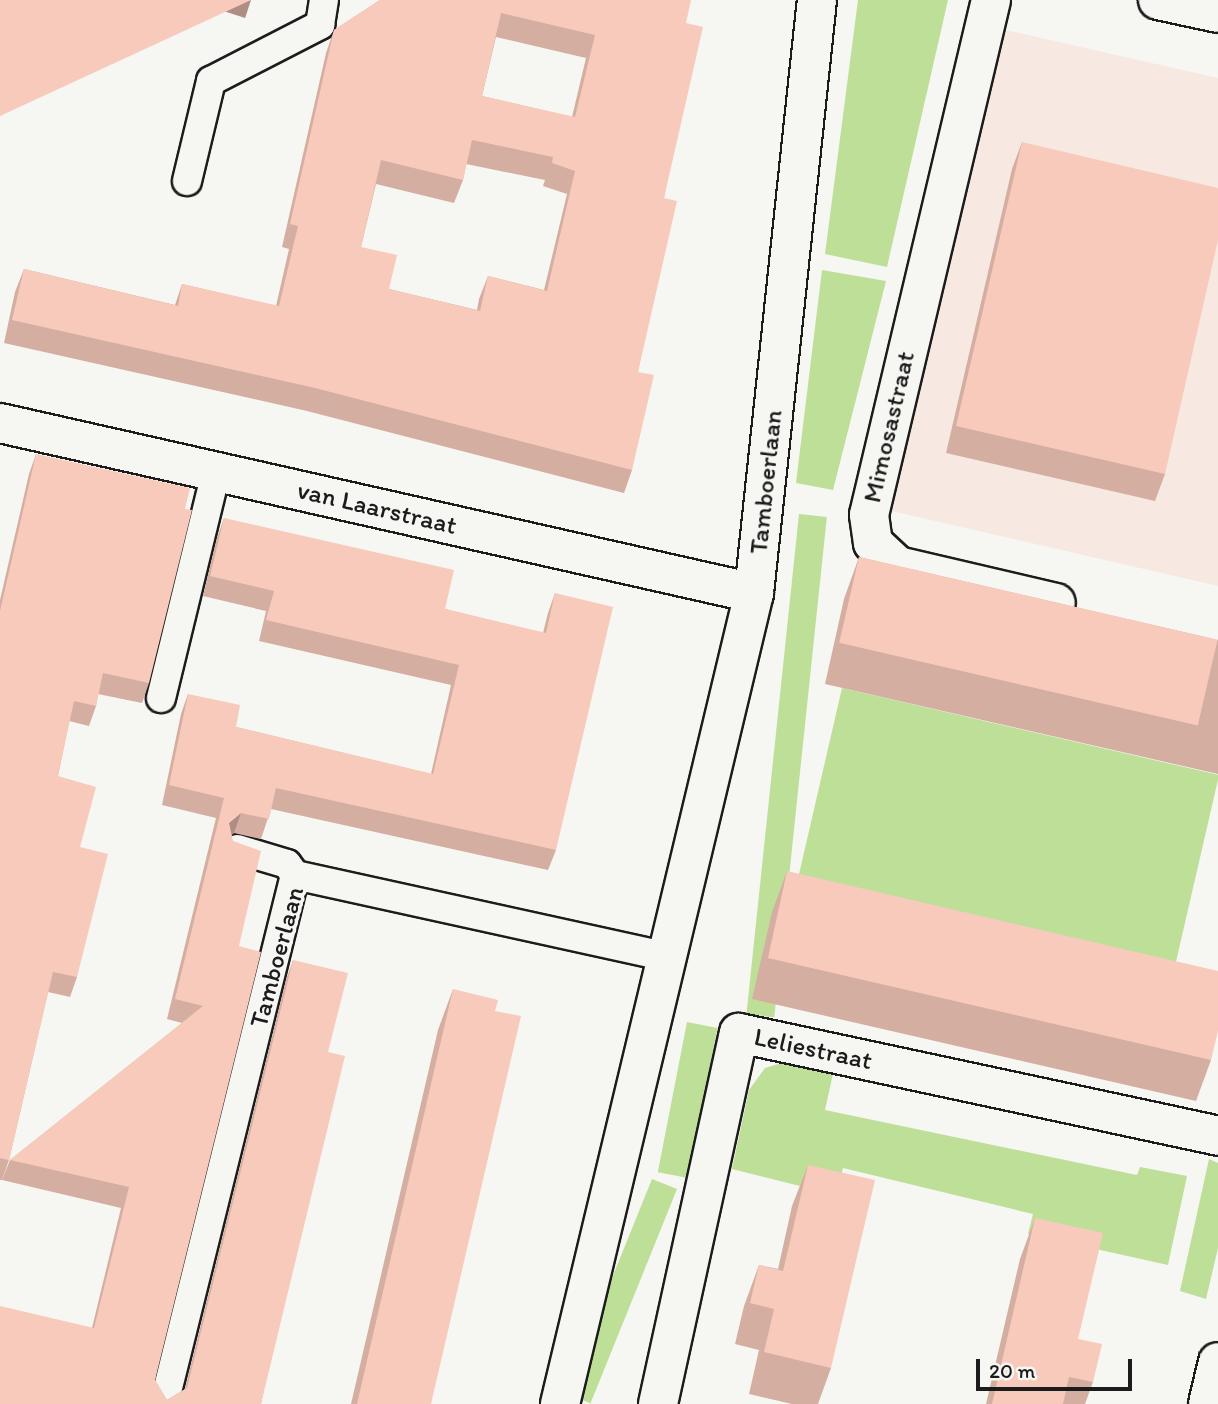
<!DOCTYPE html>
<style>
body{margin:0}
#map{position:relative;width:1218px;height:1404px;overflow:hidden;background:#f6f6f2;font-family:Itim,sans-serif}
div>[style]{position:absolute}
.built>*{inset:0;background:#f7e9e2}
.green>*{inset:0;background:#bedf98;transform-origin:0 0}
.roads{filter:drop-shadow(2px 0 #1c1c1c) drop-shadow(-2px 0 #1c1c1c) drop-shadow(0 2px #1c1c1c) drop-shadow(0 -2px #1c1c1c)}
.lane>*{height:28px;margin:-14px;padding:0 14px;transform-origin:14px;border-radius:14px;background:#f6f6f2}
.street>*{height:38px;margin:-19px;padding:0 19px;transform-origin:19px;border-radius:19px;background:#f6f6f2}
.wall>*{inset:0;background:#d5aea2}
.shaded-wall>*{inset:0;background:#ae8d84;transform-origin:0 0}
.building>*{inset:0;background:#f8cabc;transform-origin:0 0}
span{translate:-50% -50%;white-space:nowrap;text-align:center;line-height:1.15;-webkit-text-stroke:7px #f6f6f2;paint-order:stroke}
.street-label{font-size:26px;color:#1c1c1c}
.scale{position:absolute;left:976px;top:1359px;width:156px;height:32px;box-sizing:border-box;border:4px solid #1c1c1c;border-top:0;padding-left:9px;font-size:21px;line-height:24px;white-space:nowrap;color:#1c1c1c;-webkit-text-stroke:5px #f6f6f2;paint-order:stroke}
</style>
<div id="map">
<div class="built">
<div style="clip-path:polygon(997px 28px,1218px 78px,1218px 586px,887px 510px)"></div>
</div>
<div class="green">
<div style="clip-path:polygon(858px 0,948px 0,887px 267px,825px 254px)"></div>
<div style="clip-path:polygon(822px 270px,886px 281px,833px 490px,796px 483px)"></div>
<div style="left:799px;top:514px;width:28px;height:503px;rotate:6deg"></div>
<div style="left:842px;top:688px;width:387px;height:234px;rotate:13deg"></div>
<div style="left:687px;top:1022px;width:31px;height:153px;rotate:11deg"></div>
<div style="clip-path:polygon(788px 1061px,825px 1066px,833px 1074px,825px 1110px,1137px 1175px,1140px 1167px,1187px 1176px,1168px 1265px,1028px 1234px,1033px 1214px,843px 1168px,836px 1195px,732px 1169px,749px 1090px,765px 1068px)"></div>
<div style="clip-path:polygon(1209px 1159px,1218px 1163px,1218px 1248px,1206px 1299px,1180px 1291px)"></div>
<div style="left:652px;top:1179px;width:27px;height:231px;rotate:22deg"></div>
</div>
<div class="roads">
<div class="lane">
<div style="left:187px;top:181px;width:103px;rotate:-76.5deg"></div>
<div style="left:211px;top:81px;width:123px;rotate:-27.2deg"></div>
<div style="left:320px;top:25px;width:25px;rotate:-81deg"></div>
<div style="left:161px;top:698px;width:233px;rotate:-76.3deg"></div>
<div style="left:237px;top:849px;width:52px;rotate:16.7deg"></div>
<div style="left:287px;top:864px;width:14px;rotate:54deg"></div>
<div style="left:164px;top:1404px;width:545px;rotate:-76.09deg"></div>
<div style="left:295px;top:875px;width:382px;rotate:12.4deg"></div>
</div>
<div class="street">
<div style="left:991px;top:0;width:529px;rotate:103.33deg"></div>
<div style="left:869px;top:515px;width:28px;rotate:82deg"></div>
<div style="left:873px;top:543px;width:34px;rotate:43deg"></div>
<div style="left:898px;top:566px;width:162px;rotate:13.2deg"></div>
<div style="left:1158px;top:0;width:61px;rotate:12.2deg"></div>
<div style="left:0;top:423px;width:773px;rotate:12.71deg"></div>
<div style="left:560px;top:1404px;width:834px;rotate:-76.55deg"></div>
<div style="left:754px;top:593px;width:596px;rotate:-83.94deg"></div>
<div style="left:658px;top:1404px;width:380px;rotate:-77.7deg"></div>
<div style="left:739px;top:1033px;width:490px;rotate:12.1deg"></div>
<div style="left:1208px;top:1404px;width:43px;rotate:-76.6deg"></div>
</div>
</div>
<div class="wall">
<div style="clip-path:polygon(evenodd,380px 0,686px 23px,664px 198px,638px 372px,632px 470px,624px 493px,307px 411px,4px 343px,15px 292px,24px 269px,175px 305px,182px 284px,276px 306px,289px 249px,282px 247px,326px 53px,334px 30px,380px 0,496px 37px,586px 58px,572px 117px,482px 96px,496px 37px,380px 0,466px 164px,545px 180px,543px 186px,567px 194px,544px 290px,488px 276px,479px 299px,477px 310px,389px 289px,361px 247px,376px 184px,454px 203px,463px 180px,466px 164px)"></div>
<div style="clip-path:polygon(1022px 142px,1165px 474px,1155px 501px,946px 453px,1012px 169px)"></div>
<div style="clip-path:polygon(36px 454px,149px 683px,142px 703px,98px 694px,96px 706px,89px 726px,69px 721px,58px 776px,80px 847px,77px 977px,70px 997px,48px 992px,9px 1160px,2px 1180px,0 1180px,0 600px,29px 474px)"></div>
<div style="clip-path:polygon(224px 518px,445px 609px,543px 633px,548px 613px,555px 593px,556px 850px,548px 870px,271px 809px,261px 839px,234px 833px,231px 835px,239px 946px,155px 1380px,167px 1400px,185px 1389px,286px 980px,293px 960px,328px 1052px,261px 1404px,0 1404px,92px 1328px,121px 1208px,2px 1180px,10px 1160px,182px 1023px,167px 1019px,216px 818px,162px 805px,181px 714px,188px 694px,236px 727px,431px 774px,451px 685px,259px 641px,266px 611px,203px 596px,217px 538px)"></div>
<div style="clip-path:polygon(859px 557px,1218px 640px,1218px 774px,825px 684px,844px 599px)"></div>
<div style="clip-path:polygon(787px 871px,1211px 1060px,1196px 1101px,752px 999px,772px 912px)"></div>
<div style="clip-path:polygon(453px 989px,431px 1404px,351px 1404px,438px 1030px)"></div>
<div style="clip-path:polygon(808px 1165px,831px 1368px,818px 1404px,792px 1404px,749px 1394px,759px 1350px,735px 1344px,744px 1306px,759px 1265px,778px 1269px,792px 1206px)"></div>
<div style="clip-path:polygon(1035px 1218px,1093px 1382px,1085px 1404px,986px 1404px,1020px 1259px)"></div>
</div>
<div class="shaded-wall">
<div style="left:251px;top:0;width:19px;height:277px;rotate:108deg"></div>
<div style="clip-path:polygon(241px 813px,234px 833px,221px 844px,229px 823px)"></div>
</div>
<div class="building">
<div style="clip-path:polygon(0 0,251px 0,0 116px)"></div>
<div style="clip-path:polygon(evenodd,380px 0,691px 0,686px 23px,703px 27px,664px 198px,677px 201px,638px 372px,654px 375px,632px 470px,315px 388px,12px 320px,24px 269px,178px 306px,182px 284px,279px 306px,298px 226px,290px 224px,334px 30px,380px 0,501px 13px,595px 35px,575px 117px,482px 96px,501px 13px,380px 0,472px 140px,553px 157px,552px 163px,575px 171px,547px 291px,488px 276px,480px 311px,389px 289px,397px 255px,361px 247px,381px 160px,463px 180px,472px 140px)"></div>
<div style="clip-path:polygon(1022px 142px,1218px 188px,1218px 240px,1165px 474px,956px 426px)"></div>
<div style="clip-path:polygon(36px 454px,190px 488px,185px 509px,192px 510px,149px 683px,103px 673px,96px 706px,74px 701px,58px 776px,96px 787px,80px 847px,108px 854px,77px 977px,53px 972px,9px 1160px,0 1158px,0 611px)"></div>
<div style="clip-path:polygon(224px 518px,454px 570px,445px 609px,546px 633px,555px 593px,613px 607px,556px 850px,276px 788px,269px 819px,241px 813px,229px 823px,233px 841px,261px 851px,239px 946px,261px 952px,155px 1380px,167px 1400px,187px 1388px,293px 960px,348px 973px,328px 1052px,345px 1056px,261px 1404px,0 1404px,0 1306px,94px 1328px,129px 1187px,10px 1160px,203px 1006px,175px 999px,224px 798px,169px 785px,188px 694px,240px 705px,236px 727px,433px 774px,459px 665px,266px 620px,274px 591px,210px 576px)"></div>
<div style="left:859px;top:557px;width:368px;height:88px;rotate:13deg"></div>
<div style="clip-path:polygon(787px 871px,1218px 971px,1218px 1031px,1211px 1060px,768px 958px)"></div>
<div style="clip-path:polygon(453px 989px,498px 1000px,495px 1011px,521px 1016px,431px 1404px,357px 1404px)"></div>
<div style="clip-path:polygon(808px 1165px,875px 1180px,831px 1368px,764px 1352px,774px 1309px,750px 1303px,759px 1265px,783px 1271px)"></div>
<div style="clip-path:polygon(1035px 1218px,1103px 1233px,1078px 1339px,1102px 1344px,1093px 1382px,1069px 1377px,1063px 1404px,992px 1404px)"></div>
</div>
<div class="street-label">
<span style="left:889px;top:427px;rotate:-77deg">Mimosastraat</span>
<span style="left:766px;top:482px;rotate:-84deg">Tamboerlaan</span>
<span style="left:377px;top:508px;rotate:13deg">van Laarstraat</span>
<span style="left:277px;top:957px;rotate:-75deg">Tamboerlaan</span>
<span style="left:813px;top:1049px;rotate:12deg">Leliestraat</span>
</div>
<div class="scale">20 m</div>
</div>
